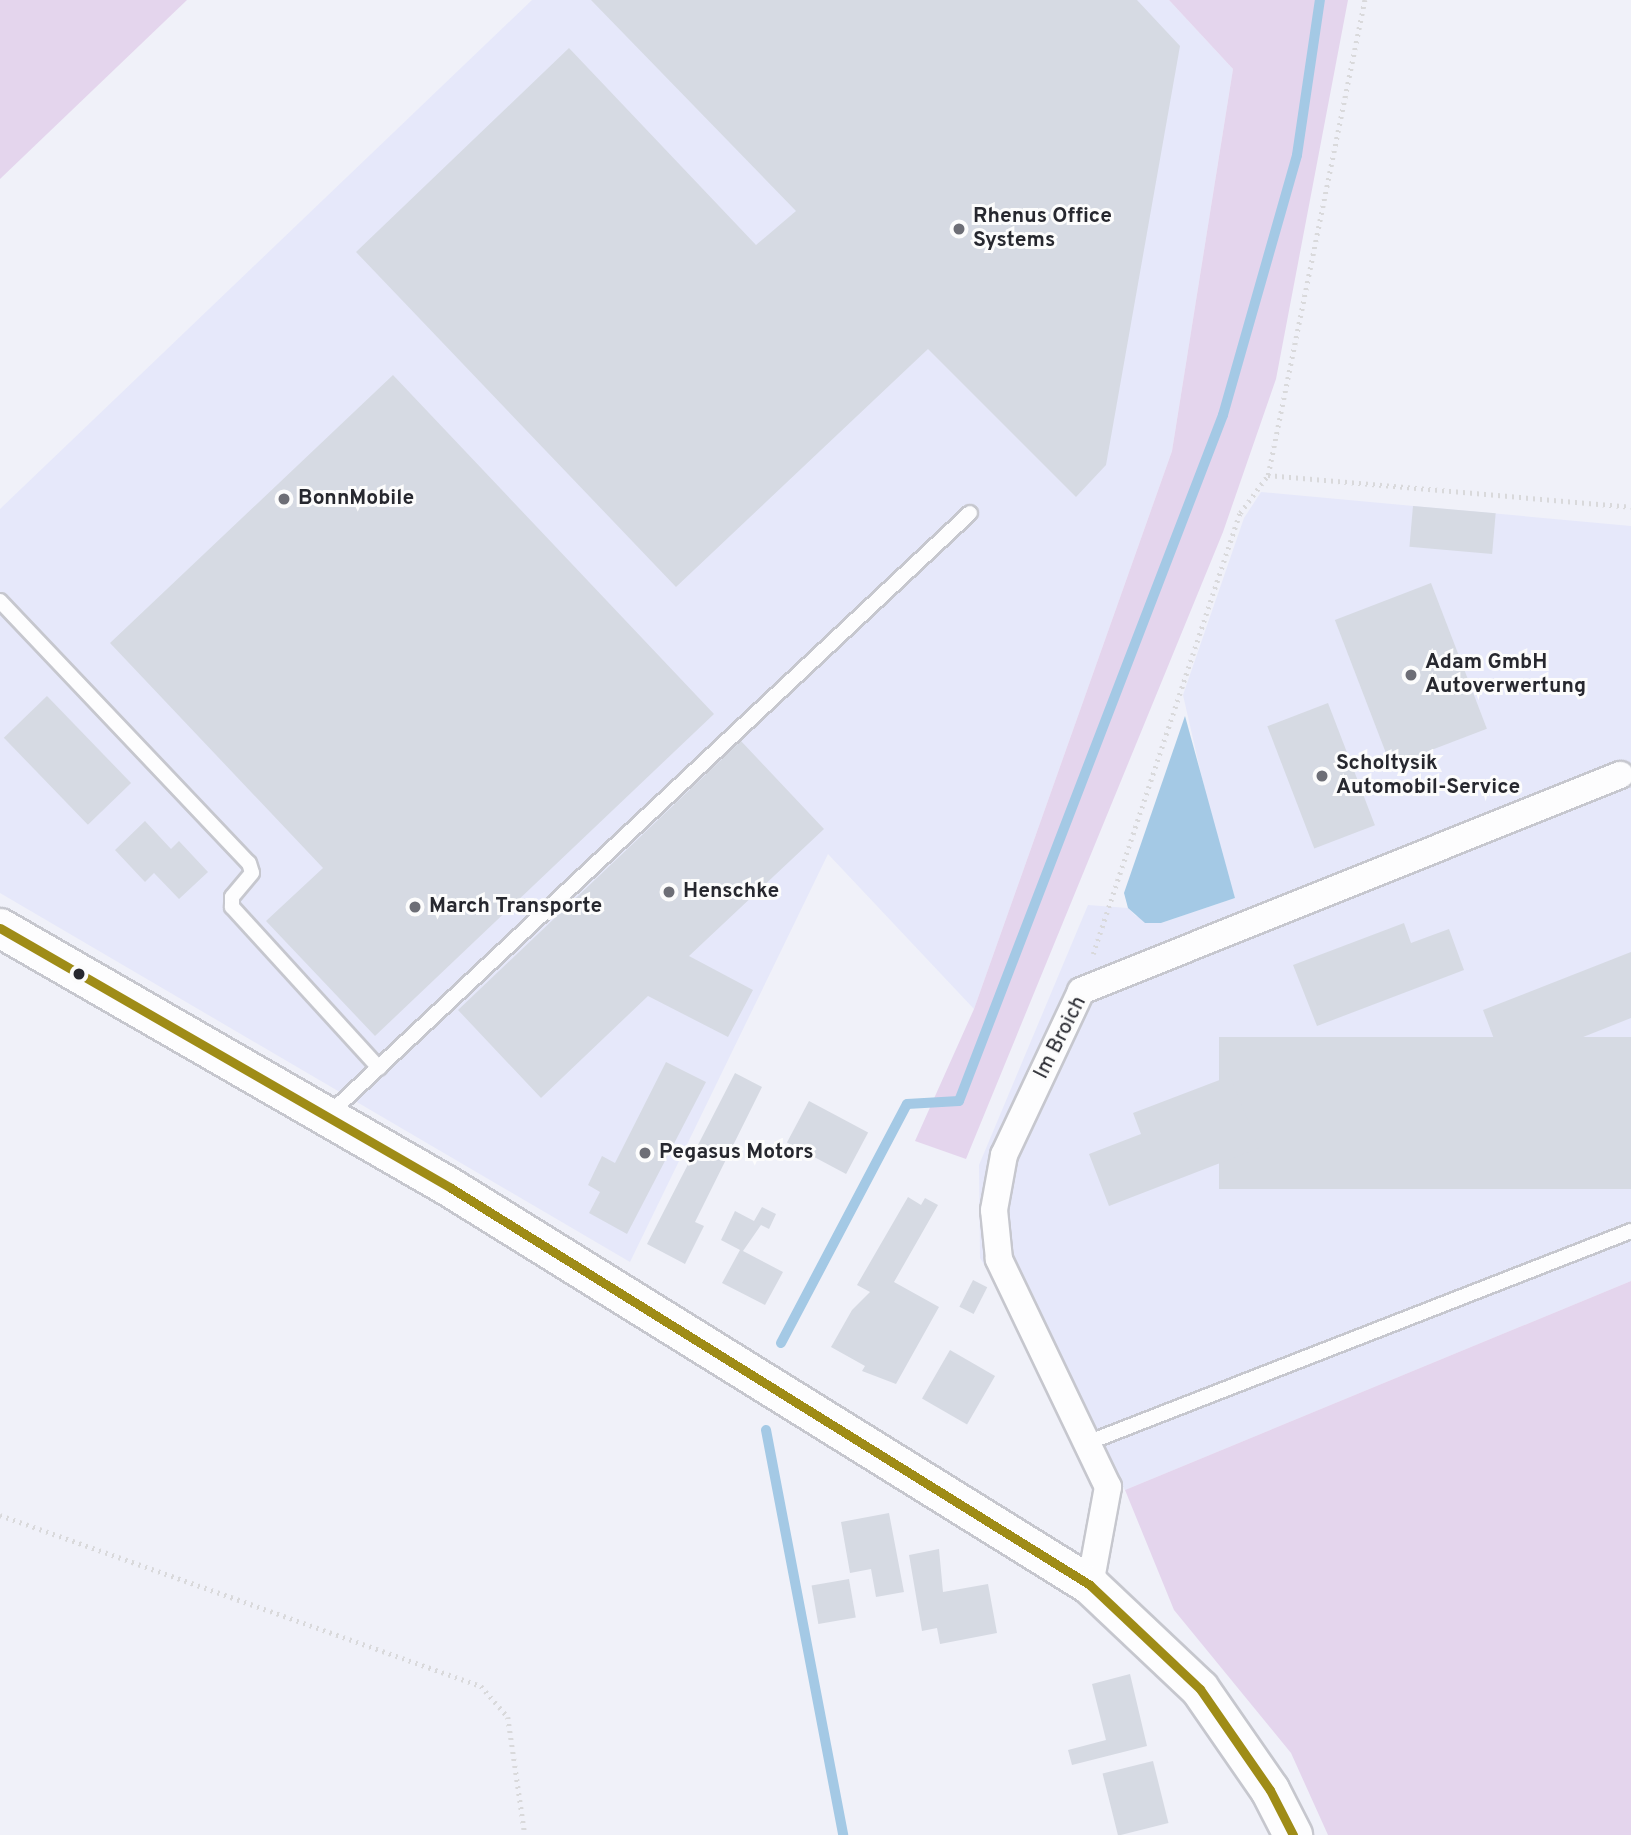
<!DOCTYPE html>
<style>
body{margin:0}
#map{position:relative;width:1631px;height:1835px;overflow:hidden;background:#f0f1f9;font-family:Overpass,sans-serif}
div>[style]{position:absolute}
.built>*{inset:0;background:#e6e8fa}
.green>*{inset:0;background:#e4d5ed}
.water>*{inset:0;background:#a4c9e5}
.stream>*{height:10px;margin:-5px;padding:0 5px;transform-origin:5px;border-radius:5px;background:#a4c9e5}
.building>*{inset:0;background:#d6dae3;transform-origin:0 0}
.path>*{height:4.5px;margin-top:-2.25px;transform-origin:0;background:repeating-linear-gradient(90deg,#d9d9db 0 2px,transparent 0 7px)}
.roads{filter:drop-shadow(2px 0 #c6c7ce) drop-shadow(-2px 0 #c6c7ce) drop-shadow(0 2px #c6c7ce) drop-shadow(0 -2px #c6c7ce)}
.lane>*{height:14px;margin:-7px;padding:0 7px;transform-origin:7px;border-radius:7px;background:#fdfdfe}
.street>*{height:26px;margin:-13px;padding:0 13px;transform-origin:13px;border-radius:13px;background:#fdfdfe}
.secondary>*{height:38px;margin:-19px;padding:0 19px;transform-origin:19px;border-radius:19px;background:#fdfdfe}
.bus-1>*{height:9px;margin:-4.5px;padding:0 4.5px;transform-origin:4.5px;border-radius:4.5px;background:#9f8c17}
.dots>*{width:19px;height:19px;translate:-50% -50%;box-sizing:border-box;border:4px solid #fcfcfc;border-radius:50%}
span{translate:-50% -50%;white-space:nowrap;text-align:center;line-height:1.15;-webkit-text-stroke:6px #fcfcfc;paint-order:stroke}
.poi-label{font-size:21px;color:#27282f;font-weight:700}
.left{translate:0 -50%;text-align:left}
.street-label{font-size:21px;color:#27282f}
</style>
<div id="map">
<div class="built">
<div style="clip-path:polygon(532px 0,1169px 0,1233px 69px,1172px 451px,974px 1009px,828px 854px,630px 1262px,0 893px,0 509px)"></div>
<div style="clip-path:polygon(1261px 492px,1631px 526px,1631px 1281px,1125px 1490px,980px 1258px,979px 1165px,1088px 905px,1128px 908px,1136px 916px,1161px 923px,1235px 898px,1214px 831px,1183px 695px,1244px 518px)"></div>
</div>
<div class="green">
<div style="clip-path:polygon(0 0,187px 0,0 179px)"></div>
<div style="clip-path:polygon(1169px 0,1348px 0,1276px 379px,1223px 532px,966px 1159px,915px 1141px,974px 1009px,1172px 451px,1233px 69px)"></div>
<div style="clip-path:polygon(1631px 1281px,1631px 1835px,1328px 1835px,1291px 1753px,1174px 1610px,1125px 1490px)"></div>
</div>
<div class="water">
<div style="clip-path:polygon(1185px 716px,1235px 898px,1161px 923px,1145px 923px,1128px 908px,1124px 893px)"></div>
</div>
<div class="stream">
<div style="left:781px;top:1343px;width:270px;rotate:-62.2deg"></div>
<div style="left:907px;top:1104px;width:52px;rotate:-3.3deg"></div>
<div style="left:959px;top:1101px;width:735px;rotate:-68.95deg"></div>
<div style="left:1223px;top:415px;width:270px;rotate:-74.1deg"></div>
<div style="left:1297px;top:155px;width:157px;rotate:-81.6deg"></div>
<div style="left:766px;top:1430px;width:412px;rotate:79.2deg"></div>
</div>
<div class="building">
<div style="clip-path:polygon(591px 0,1137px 0,1180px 46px,1106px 465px,1076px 497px,928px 349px,676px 587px,356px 252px,569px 48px,756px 245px,796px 211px)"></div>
<div style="clip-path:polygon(393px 375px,714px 714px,375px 1036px,266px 921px,323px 868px,110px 643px)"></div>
<div style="left:1413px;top:506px;width:83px;height:41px;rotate:5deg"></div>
<div style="left:1431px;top:583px;width:156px;height:103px;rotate:69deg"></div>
<div style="left:47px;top:696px;width:121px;height:60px;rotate:46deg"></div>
<div style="left:1328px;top:703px;width:131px;height:65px;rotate:69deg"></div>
<div style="clip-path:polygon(741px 741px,824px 829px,689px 956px,753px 990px,728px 1037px,648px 996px,541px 1098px,458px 1010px)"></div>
<div style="clip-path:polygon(145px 821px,171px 849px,179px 841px,208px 872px,179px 899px,154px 873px,145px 882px,115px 850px)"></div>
<div style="clip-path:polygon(1404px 923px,1411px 943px,1449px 929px,1464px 970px,1317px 1026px,1293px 965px)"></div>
<div style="clip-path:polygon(1631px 952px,1631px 1018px,1505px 1068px,1483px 1010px)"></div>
<div style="left:1631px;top:1037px;width:152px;height:412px;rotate:90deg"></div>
<div style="clip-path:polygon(666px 1062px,706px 1082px,627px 1234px,589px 1213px,600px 1192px,588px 1185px,602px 1156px,615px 1163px)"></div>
<div style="clip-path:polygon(735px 1073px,762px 1087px,695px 1222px,704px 1226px,685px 1264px,647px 1244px)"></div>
<div style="clip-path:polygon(1230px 1076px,1259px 1148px,1109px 1206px,1089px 1154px,1141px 1134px,1133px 1113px)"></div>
<div style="left:809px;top:1101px;width:67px;height:47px;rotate:28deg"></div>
<div style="clip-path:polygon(908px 1197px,921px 1205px,925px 1198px,938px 1205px,894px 1282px,939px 1307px,896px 1384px,862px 1371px,865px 1366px,831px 1347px,852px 1310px,870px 1292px,857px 1285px)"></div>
<div style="clip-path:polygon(762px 1207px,776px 1214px,769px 1229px,761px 1225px,743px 1251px,783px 1272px,765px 1305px,722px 1283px,740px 1250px,721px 1240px,735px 1211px,754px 1221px)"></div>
<div style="left:973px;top:1280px;width:16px;height:30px;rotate:27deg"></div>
<div style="left:950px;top:1350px;width:52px;height:56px;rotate:30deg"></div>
<div style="clip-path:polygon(889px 1513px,904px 1592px,876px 1597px,871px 1569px,850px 1573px,841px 1522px)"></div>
<div style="clip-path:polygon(939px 1549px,943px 1592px,988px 1584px,997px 1633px,940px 1644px,937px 1628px,922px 1631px,909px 1555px)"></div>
<div style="left:849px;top:1579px;width:39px;height:38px;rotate:80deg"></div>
<div style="clip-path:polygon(1130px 1674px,1147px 1746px,1072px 1765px,1068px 1750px,1106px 1740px,1092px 1684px)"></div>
<div style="left:1153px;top:1761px;width:64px;height:52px;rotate:76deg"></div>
</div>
<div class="path">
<div style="left:1268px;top:475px;width:364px;rotate:5deg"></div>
<div style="left:1093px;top:954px;width:465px;rotate:-71.6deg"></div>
<div style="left:1240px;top:513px;width:47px;rotate:-53.6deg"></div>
<div style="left:1268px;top:475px;width:485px;rotate:-78.5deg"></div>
<div style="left:0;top:1515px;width:510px;rotate:19.57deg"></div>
<div style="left:481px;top:1686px;width:41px;rotate:48.9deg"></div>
<div style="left:508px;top:1717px;width:119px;rotate:81.8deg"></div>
</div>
<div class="roads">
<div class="lane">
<div style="left:0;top:601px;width:361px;rotate:46.5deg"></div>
<div style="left:249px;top:863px;width:10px;rotate:73deg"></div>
<div style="left:252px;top:873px;width:31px;rotate:130deg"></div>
<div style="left:232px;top:897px;width:10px;rotate:90deg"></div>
<div style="left:232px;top:907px;width:218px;rotate:47.6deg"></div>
<div style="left:328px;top:1115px;width:880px;rotate:-43.16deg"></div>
<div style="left:1087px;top:1443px;width:584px;rotate:-21.29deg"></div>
</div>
<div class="street">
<div style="left:1090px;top:1585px;width:100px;rotate:-79.6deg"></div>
<div style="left:1108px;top:1487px;width:253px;rotate:-115.6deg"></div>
<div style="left:999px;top:1259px;width:49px;rotate:-95.8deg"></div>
<div style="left:994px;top:1210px;width:56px;rotate:-79.7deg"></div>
<div style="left:1004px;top:1155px;width:181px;rotate:-64.8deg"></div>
<div style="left:1081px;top:991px;width:581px;rotate:-21.84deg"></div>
</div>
<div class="secondary">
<div style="left:0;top:928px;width:521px;rotate:29.96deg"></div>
<div style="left:451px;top:1188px;width:752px;rotate:31.85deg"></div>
<div style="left:1090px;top:1585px;width:151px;rotate:43.4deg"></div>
<div style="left:1200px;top:1689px;width:123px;rotate:55.3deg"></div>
<div style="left:1270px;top:1790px;width:51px;rotate:62.9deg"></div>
</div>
</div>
<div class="bus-1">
<div style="left:0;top:928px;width:521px;rotate:29.96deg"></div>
<div style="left:451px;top:1188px;width:752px;rotate:31.85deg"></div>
<div style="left:1090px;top:1585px;width:151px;rotate:43.4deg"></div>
<div style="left:1200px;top:1689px;width:123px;rotate:55.3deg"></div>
<div style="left:1270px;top:1790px;width:51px;rotate:62.9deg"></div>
</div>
<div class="dots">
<div style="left:959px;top:229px;background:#6d6e76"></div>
<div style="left:284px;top:499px;background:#6d6e76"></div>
<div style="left:1411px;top:675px;background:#6d6e76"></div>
<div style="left:1322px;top:776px;background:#6d6e76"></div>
<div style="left:669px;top:892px;background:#6d6e76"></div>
<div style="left:415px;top:907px;background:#6d6e76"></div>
<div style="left:79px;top:974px;background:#27282f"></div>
<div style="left:645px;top:1153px;background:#6d6e76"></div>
</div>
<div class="poi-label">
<span class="left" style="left:973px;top:229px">Rhenus Office<br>Systems</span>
<span class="left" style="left:298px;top:499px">BonnMobile</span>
<span class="left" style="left:1425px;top:675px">Adam GmbH<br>Autoverwertung</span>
<span class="left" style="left:1336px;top:776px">Scholtysik<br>Automobil-Service</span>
<span class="left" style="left:683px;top:892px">Henschke</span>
<span class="left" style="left:429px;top:907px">March Transporte</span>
<span class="left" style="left:659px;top:1153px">Pegasus Motors</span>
</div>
<div class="street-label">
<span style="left:1061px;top:1038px;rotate:-63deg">Im Broich</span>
</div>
</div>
